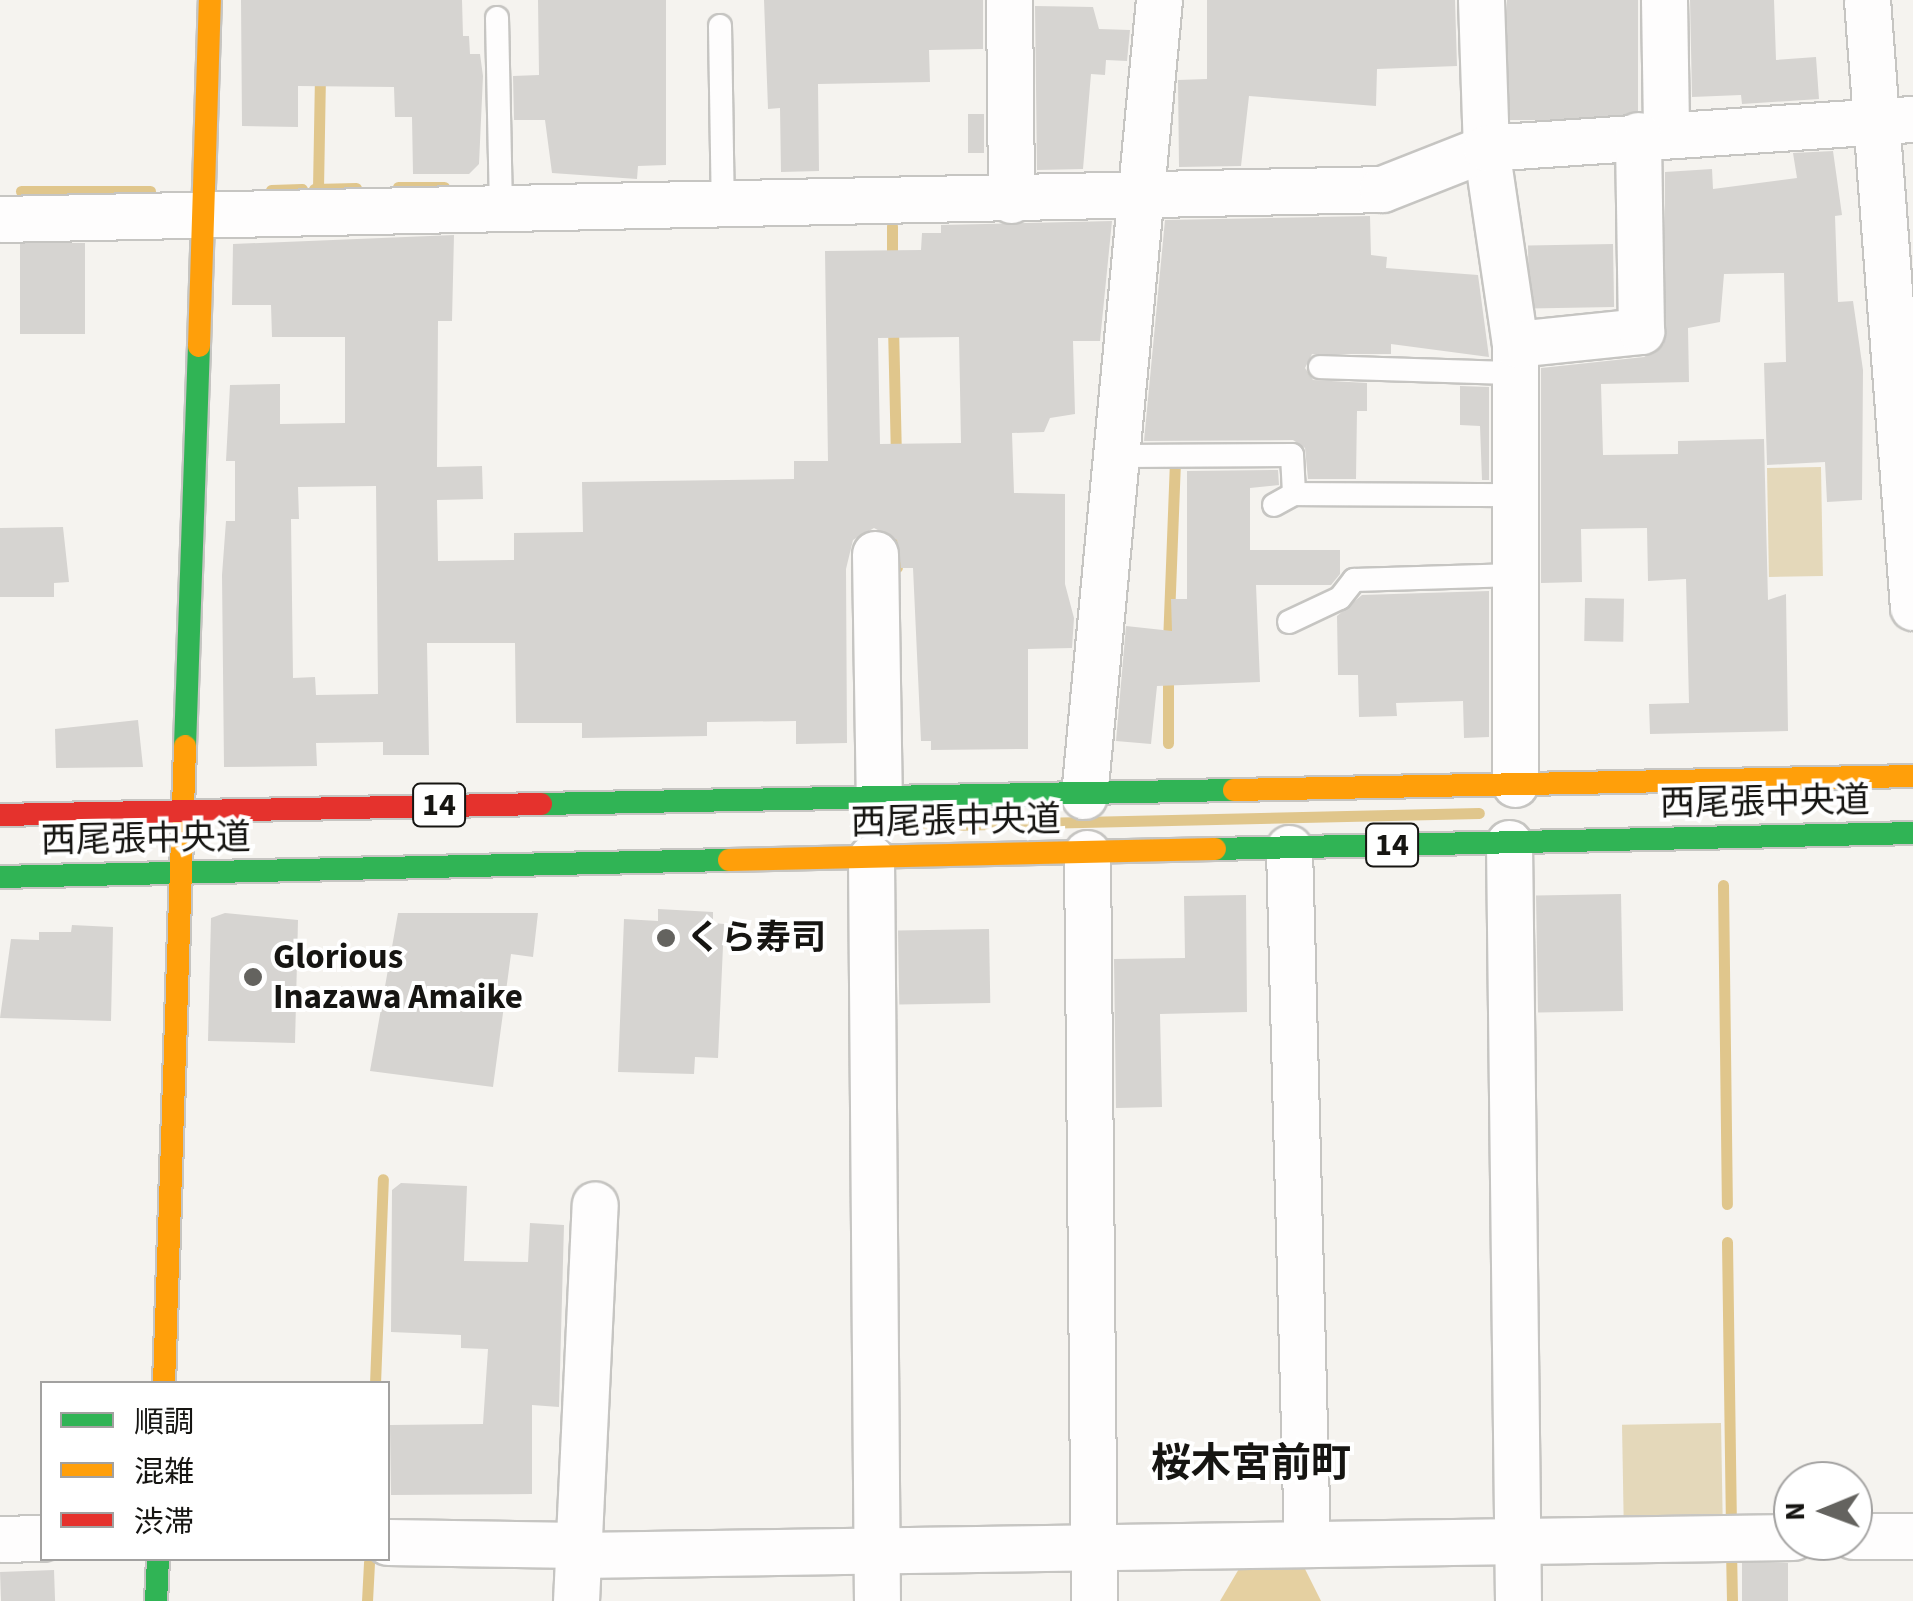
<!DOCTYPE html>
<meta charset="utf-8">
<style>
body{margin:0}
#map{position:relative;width:1913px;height:1601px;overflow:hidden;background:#f5f3ef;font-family:"Source Sans 3","Noto Sans JP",sans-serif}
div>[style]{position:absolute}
.green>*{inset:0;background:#e4d8ba;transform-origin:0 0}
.forest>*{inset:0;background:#e5d0a1}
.stream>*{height:11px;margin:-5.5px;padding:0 5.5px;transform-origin:5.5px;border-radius:5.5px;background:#e0c68c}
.building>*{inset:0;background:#d6d4d1;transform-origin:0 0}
.roads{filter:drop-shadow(2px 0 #c6c5c2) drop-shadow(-2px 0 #c6c5c2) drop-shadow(0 2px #c6c5c2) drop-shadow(0 -2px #c6c5c2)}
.lane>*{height:22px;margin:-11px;padding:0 11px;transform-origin:11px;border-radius:11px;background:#fefdfd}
.street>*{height:45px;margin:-22.5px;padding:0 22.5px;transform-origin:22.5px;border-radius:22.5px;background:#fefdfd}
.fast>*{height:22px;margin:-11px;padding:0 11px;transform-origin:11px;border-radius:11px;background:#30b455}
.slow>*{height:22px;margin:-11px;padding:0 11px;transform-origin:11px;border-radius:11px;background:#ff9f0a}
.jam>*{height:22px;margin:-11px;padding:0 11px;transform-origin:11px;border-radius:11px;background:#e5322d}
.dots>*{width:28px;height:28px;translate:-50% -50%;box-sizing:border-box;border:5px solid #fff;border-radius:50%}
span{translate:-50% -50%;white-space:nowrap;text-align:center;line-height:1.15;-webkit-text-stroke:8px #fff;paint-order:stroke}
.shield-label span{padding:2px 8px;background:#fff;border:2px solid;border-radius:8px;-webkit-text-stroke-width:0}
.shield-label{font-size:32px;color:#161512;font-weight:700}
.street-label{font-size:35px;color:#161512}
.poi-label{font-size:35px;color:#161512;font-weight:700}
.left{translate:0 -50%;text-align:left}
.quarter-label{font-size:40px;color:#161512;font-weight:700}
.legend{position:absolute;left:40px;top:1381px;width:350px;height:180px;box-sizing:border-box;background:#fff;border:2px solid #a2a1a0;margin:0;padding:12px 18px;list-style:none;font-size:30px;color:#161512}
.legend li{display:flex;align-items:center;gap:20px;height:50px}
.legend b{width:50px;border:2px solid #a2a1a0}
.north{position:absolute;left:1773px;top:1461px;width:100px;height:100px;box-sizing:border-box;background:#fff;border:2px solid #a2a1a0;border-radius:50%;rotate:269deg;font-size:28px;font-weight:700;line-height:40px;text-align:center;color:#161512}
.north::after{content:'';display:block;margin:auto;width:35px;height:45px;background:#64635f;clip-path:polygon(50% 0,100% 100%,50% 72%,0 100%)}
</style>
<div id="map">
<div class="green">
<div style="left:1821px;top:467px;width:109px;height:54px;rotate:89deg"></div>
<div style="left:1721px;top:1423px;width:104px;height:99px;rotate:89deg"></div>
</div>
<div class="forest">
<div style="clip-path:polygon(1243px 1562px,1302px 1563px,1321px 1601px,1220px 1601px)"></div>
</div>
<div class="stream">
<div style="left:398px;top:187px;width:46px"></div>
<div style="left:314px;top:189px;width:42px;rotate:-1.4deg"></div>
<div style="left:318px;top:189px;width:115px;rotate:-89deg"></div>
<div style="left:271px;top:190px;width:31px;rotate:-2deg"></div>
<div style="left:21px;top:191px;width:129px"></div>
<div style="left:892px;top:226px;width:36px;rotate:90deg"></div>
<div style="left:893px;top:326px;width:131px;rotate:88.7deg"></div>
<div style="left:897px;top:526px;width:41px;rotate:90deg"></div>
<div style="left:1168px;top:643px;width:180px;rotate:-87.8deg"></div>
<div style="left:1168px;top:743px;width:71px;rotate:-90deg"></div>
<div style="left:902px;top:826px;width:577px;rotate:-1.29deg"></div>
<div style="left:1723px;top:885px;width:319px;rotate:89.3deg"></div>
<div style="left:1727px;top:1242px;width:283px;rotate:89.2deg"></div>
<div style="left:375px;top:1384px;width:205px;rotate:-87.8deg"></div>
<div style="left:1731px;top:1549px;width:52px;rotate:88.9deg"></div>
<div style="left:367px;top:1601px;width:39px;rotate:-87deg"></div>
</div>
<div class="building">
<div style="clip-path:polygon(241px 0,462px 0,463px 36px,469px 36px,470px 54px,480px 54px,483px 76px,479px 164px,469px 174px,413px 174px,412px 117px,395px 117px,394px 87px,298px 86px,298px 127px,242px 126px)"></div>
<div style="clip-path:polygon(538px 0,666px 0,666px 165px,638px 166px,637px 179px,552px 173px,545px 120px,514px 120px,513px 76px,539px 75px)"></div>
<div style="clip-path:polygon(764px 0,983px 0,983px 49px,929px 50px,930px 82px,818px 84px,819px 171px,781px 172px,780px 108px,768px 109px)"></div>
<div style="clip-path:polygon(1207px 0,1455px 0,1457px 66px,1377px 69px,1376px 106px,1249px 96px,1241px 166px,1179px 167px,1178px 80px,1207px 79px)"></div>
<div style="left:1507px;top:0;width:131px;height:120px"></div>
<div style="clip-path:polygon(1690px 0,1774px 0,1776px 60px,1816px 57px,1819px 99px,1742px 104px,1741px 95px,1692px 97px)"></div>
<div style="clip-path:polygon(1035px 6px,1093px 7px,1099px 29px,1130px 30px,1127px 61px,1106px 60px,1105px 75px,1091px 74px,1083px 169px,1037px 170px)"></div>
<div style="left:984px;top:114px;width:39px;height:16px;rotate:90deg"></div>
<div style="clip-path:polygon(1833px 151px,1842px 215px,1835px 216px,1838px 302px,1853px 301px,1863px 370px,1862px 500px,1827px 502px,1825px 462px,1767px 465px,1764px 363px,1786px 362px,1784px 273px,1724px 274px,1720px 322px,1688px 328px,1689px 382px,1601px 384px,1603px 455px,1678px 454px,1678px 441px,1764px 439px,1768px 600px,1786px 594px,1788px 731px,1650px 734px,1649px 704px,1689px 703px,1686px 579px,1648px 581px,1647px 528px,1581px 529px,1582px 582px,1541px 583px,1541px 368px,1644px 357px,1664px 344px,1665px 172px,1712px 169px,1713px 189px,1797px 178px,1793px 153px)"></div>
<div style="clip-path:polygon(1370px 216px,1371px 255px,1387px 257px,1386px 268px,1478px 275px,1489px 357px,1391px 344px,1391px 354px,1312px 354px,1305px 368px,1313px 380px,1367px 383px,1367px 411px,1357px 411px,1356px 479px,1308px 479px,1305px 448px,1293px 440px,1144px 441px,1165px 220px)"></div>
<div style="clip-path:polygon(evenodd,1112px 221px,1100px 341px,1073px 341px,1075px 414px,1050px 418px,1044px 432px,1012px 433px,1014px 493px,1065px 494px,1065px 584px,1074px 618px,1072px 648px,1028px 649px,1028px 749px,931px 750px,931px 741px,921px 741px,913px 568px,901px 568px,897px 540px,874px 528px,853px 540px,846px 569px,847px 743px,796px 744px,796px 721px,707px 722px,707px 736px,582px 738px,582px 723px,516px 723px,515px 643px,427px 643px,429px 755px,383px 755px,383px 742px,316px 743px,317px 766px,224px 767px,222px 575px,226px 521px,235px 521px,235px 461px,226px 461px,230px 385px,280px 384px,280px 424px,345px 423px,345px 337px,272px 337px,271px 305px,232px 305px,233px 244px,454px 235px,452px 321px,438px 321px,437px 467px,482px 466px,483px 499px,437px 500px,438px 561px,514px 560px,514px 533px,583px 532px,582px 482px,794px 479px,794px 461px,828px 461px,825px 251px,921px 250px,922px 233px,941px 233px,941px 225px,1112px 221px,959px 337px,961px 443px,880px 444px,878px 338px,959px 337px,1112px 221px,376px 486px,378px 694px,316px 695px,315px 677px,293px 678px,291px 519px,299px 519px,298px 487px,376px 486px)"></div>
<div style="left:85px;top:243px;width:91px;height:65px;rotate:90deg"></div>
<div style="left:1613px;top:244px;width:63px;height:85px;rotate:89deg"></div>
<div style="clip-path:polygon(1460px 386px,1489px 387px,1489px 480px,1482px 480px,1480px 426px,1460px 425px)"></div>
<div style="clip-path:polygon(1278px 470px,1279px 485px,1250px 488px,1250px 550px,1340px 550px,1340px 574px,1331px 585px,1256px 585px,1260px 682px,1157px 686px,1151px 744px,1116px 741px,1126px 626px,1172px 631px,1171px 599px,1187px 599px,1187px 471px)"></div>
<div style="clip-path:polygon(63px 527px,69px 582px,54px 583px,54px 597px,0 597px,0 528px)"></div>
<div style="clip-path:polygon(1489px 591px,1489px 737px,1464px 738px,1463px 701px,1396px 703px,1397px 716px,1359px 717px,1358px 675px,1338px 675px,1337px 616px,1362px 595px)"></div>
<div style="left:1585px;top:598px;width:39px;height:43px;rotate:1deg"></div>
<div style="clip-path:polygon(138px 720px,143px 767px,56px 768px,55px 729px)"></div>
<div style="left:1621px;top:894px;width:117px;height:85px;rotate:89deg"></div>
<div style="clip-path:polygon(1246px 895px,1247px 1012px,1160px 1014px,1162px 1107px,1116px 1108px,1114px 959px,1185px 958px,1184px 896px)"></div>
<div style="clip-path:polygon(658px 909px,713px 912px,713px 923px,724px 924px,718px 1058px,695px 1057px,694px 1074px,618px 1072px,624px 919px,658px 921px)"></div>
<div style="clip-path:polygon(225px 913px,298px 920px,295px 1043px,208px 1041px,211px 918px)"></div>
<div style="clip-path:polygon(398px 913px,538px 913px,533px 957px,511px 954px,493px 1087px,370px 1071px)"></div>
<div style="clip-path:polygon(72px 925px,113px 927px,111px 1021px,0 1018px,11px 939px,39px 940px,39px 932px,71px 932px)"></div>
<div style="left:989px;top:929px;width:74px;height:91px;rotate:89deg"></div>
<div style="clip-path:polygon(401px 1183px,467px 1186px,464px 1261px,528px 1262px,530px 1223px,564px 1225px,559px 1407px,532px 1405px,532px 1494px,391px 1495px,390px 1425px,483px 1424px,488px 1349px,461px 1348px,461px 1335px,391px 1332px,392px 1190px)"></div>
<div style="left:1788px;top:1563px;width:38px;height:46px;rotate:90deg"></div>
<div style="left:54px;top:1570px;width:31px;height:54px;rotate:88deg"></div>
</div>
<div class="roads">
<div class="lane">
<div style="left:497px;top:18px;width:195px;rotate:88.8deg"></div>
<div style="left:720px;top:26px;width:181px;rotate:89.1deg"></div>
<div style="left:1320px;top:367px;width:195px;rotate:1.8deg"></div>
<div style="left:1122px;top:456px;width:170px;rotate:-0.3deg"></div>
<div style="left:1292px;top:455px;width:39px;rotate:87deg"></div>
<div style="left:1274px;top:505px;width:23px;rotate:-29deg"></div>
<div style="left:1294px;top:494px;width:221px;rotate:0.3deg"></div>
<div style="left:1289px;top:622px;width:56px;rotate:-25.2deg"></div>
<div style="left:1340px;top:598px;width:23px;rotate:-52deg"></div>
<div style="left:1354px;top:580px;width:161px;rotate:-1.8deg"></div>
</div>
<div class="street">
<div style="left:1009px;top:0;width:200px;rotate:89.4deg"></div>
<div style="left:1481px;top:0;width:148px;rotate:88.1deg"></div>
<div style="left:1486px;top:148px;width:198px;rotate:81.6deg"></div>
<div style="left:1515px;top:344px;width:440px;rotate:90deg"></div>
<div style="left:1664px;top:0;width:134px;rotate:89.1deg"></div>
<div style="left:1867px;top:0;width:609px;rotate:85.67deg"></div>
<div style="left:0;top:219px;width:1382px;rotate:-1.24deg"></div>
<div style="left:1382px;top:189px;width:112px;rotate:-21.5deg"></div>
<div style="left:1486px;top:148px;width:428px;rotate:-3.9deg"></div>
<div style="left:1515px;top:344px;width:127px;rotate:-5.9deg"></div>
<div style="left:1641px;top:331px;width:196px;rotate:-90.9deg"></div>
<div style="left:875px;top:554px;width:249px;rotate:89.1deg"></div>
<div style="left:1084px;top:796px;width:800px;rotate:-84.62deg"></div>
<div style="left:1509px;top:843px;width:758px;rotate:89.32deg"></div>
<div style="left:1289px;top:848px;width:696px;rotate:88.52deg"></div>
<div style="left:1087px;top:853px;width:748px;rotate:89.46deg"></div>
<div style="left:871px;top:858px;width:743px;rotate:89.54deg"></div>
<div style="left:1853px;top:1536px;width:60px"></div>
<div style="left:0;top:1539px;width:42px;rotate:-1.4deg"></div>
<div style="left:388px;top:1542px;width:191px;rotate:0.9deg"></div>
<div style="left:579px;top:1555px;width:1214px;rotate:-0.85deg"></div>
<div style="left:576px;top:1601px;width:397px;rotate:-87.3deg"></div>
</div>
<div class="fast">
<div style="left:185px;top:746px;width:400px;rotate:-88deg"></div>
<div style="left:541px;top:804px;width:693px;rotate:-1.16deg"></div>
<div style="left:1215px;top:849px;width:698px;rotate:-1.31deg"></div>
<div style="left:0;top:877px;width:729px;rotate:-1.34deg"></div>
<div style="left:156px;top:1601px;width:43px;rotate:-87.3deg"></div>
</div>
<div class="slow">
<div style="left:199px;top:346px;width:346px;rotate:-88.2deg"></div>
<div style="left:1234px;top:790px;width:679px;rotate:-1.18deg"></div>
<div style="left:729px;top:860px;width:486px;rotate:-1.3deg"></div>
<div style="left:164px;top:1384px;width:638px;rotate:-88.11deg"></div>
</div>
<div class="jam">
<div style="left:0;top:815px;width:541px;rotate:-1.16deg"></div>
</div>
</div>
<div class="dots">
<div style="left:666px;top:938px;background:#64635f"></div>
<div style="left:253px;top:977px;background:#64635f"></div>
</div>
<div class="shield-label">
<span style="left:439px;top:805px">14</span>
<span style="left:1392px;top:845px">14</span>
</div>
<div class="street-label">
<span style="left:1765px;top:802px;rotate:-1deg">西尾張中央道</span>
<span style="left:956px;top:821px;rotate:-1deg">西尾張中央道</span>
<span style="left:146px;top:839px;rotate:-1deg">西尾張中央道</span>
</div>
<div class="poi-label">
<span class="left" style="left:686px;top:938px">くら寿司</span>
<span class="left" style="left:273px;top:977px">Glorious<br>Inazawa Amaike</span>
</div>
<div class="quarter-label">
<span style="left:1251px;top:1464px">桜木宮前町</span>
</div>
<ul class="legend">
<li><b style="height:12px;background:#30b455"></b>順調</li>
<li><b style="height:12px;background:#ff9f0a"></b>混雑</li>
<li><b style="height:12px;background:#e5322d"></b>渋滞</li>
</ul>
<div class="north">N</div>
</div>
